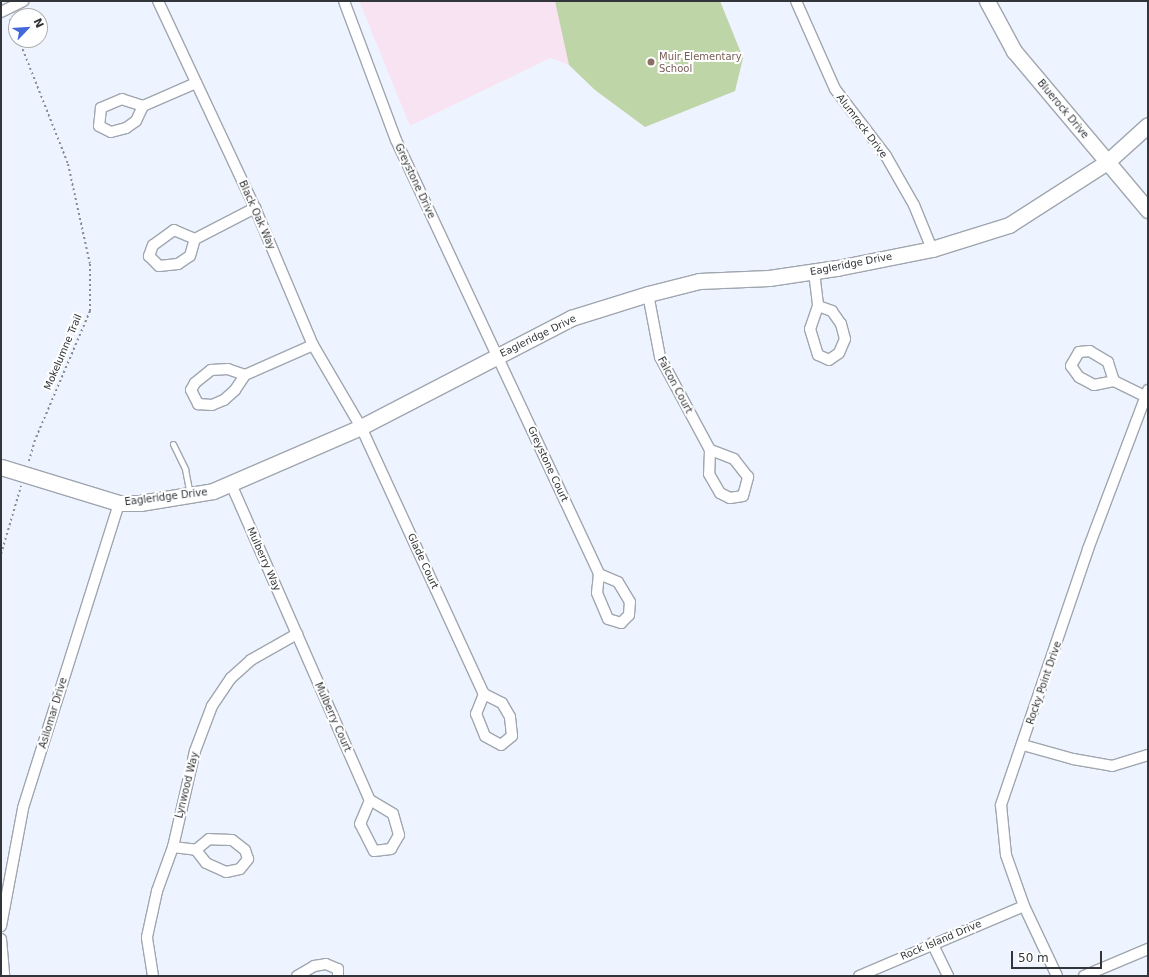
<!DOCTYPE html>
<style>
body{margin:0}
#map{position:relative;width:1149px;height:977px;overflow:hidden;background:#eef4ff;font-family:"DejaVu Sans",sans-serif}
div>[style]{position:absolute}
.education>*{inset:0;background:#f8e3f2}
.green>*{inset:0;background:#bed5a7}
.path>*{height:2px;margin-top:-1px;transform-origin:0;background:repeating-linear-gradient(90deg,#888c93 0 2px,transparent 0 5px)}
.roads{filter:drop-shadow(1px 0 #a0a6af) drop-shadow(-1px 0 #a0a6af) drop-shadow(0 1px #a0a6af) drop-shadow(0 -1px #a0a6af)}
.lane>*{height:5px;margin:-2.5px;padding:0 2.5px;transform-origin:2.5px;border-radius:2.5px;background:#fff}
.street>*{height:10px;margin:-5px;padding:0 5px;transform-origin:5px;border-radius:5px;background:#fff}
.secondary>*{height:15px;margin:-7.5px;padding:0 7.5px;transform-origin:7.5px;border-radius:7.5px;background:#fff}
.dots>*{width:11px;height:11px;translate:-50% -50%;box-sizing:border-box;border:2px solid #fff;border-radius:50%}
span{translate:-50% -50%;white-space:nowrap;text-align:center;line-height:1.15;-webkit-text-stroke:4px #fff;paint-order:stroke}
.education-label{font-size:10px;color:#785e54}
.left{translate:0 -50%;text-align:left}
.street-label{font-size:10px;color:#323539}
.frame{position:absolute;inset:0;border:2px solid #323539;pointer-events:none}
.north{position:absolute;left:8px;top:8px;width:40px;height:40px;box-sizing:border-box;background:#fff;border:1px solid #adaeb0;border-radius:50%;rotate:65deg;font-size:11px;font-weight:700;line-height:16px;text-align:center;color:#323539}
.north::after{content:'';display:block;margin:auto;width:14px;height:18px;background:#4268da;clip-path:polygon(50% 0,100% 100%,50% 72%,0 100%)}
.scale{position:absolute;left:1011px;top:951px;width:91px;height:18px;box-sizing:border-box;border:2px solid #323539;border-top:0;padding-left:5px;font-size:12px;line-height:14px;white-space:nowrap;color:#323539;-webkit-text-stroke:3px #fff;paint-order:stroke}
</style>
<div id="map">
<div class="education">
<div style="clip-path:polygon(359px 1px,720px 1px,743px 58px,735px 91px,645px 127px,595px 90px,569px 65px,550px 58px,410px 126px)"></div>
</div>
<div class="green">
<div style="clip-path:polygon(555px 1px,720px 1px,743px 58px,735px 91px,645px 127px,595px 90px,569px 65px)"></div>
</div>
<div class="path">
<div style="left:10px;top:19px;width:14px;rotate:65deg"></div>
<div style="left:19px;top:40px;width:133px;rotate:68.4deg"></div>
<div style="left:68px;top:164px;width:102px;rotate:77.6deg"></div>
<div style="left:90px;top:264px;width:47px;rotate:90deg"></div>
<div style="left:90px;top:311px;width:140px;rotate:113.1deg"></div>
<div style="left:35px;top:440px;width:22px;rotate:106deg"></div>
<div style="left:1px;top:554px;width:71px;rotate:-73.6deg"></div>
</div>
<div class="roads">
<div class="lane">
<div style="left:173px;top:444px;width:28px;rotate:64deg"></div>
<div style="left:185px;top:469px;width:25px;rotate:79deg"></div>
</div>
<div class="street">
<div style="left:158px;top:1px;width:229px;rotate:64.9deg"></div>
<div style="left:255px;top:208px;width:149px;rotate:67.1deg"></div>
<div style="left:313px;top:345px;width:95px;rotate:59.7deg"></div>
<div style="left:361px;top:427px;width:294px;rotate:65.3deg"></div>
<div style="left:484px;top:694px;width:20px;rotate:27deg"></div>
<div style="left:502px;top:703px;width:16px;rotate:60deg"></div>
<div style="left:510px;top:717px;width:19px;rotate:84deg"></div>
<div style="left:512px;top:736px;width:14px;rotate:141deg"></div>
<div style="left:501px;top:745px;width:18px;rotate:-151deg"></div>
<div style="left:485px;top:736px;width:24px;rotate:-112deg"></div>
<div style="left:476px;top:714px;width:22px;rotate:-68deg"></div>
<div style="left:344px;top:1px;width:148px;rotate:69.5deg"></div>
<div style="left:396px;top:140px;width:479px;rotate:64.9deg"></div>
<div style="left:599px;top:574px;width:19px;rotate:96deg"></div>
<div style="left:597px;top:593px;width:28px;rotate:67deg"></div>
<div style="left:608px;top:619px;width:14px;rotate:17deg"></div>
<div style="left:621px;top:623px;width:11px;rotate:-45deg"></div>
<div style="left:629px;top:615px;width:13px;rotate:-86deg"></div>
<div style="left:630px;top:602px;width:23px;rotate:-121deg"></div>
<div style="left:618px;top:582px;width:21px;rotate:-157deg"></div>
<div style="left:796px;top:1px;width:96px;rotate:66.1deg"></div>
<div style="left:835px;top:89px;width:84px;rotate:52.7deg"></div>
<div style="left:886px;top:156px;width:56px;rotate:60.3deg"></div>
<div style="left:914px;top:205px;width:48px;rotate:67.8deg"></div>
<div style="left:1px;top:12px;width:25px;rotate:-26deg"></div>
<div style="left:143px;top:106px;width:22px;rotate:-162deg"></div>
<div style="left:122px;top:99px;width:23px;rotate:157deg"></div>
<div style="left:101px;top:108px;width:18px;rotate:96deg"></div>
<div style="left:99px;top:126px;width:13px;rotate:27deg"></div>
<div style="left:111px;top:132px;width:16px;rotate:-15deg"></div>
<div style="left:126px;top:128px;width:12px;rotate:-35deg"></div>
<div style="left:136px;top:121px;width:17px;rotate:-65deg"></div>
<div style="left:143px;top:106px;width:58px;rotate:-23.5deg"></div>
<div style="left:195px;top:239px;width:23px;rotate:-157deg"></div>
<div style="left:174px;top:230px;width:26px;rotate:144deg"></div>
<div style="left:153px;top:245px;width:12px;rotate:110deg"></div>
<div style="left:149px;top:256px;width:14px;rotate:45deg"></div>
<div style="left:159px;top:266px;width:19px;rotate:-6deg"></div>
<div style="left:178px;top:264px;width:14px;rotate:-34deg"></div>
<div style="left:190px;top:256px;width:18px;rotate:-74deg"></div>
<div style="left:195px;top:239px;width:68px;rotate:-27.3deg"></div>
<div style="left:814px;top:272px;width:34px;rotate:83deg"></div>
<div style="left:818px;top:306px;width:24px;rotate:109deg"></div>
<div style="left:810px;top:329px;width:27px;rotate:73deg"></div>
<div style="left:818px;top:355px;width:12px;rotate:24deg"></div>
<div style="left:829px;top:360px;width:12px;rotate:-35deg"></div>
<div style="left:839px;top:353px;width:15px;rotate:-67deg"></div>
<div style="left:845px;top:339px;width:16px;rotate:-105deg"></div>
<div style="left:841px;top:324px;width:16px;rotate:-125deg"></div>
<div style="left:832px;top:311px;width:15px;rotate:-160deg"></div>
<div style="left:648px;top:294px;width:64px;rotate:79.2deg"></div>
<div style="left:660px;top:357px;width:106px;rotate:61.7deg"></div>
<div style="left:710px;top:450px;width:24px;rotate:92deg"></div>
<div style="left:709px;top:474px;width:22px;rotate:60deg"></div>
<div style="left:720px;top:493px;width:11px;rotate:27deg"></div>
<div style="left:730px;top:498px;width:13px;rotate:-9deg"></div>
<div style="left:743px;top:496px;width:20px;rotate:-75deg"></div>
<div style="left:748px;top:477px;width:23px;rotate:-128deg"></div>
<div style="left:734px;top:459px;width:26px;rotate:-159deg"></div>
<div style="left:245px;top:375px;width:18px;rotate:-161deg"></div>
<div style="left:228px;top:369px;width:17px;rotate:177deg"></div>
<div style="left:211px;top:370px;width:21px;rotate:141deg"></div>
<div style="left:195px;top:383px;width:8px;rotate:120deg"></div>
<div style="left:191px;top:390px;width:16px;rotate:63deg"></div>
<div style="left:198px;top:404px;width:14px;rotate:4deg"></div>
<div style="left:212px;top:405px;width:13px;rotate:-23deg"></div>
<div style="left:224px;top:400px;width:15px;rotate:-42deg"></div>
<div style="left:235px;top:390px;width:18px;rotate:-56deg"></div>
<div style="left:245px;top:375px;width:74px;rotate:-23.8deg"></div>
<div style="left:1114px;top:381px;width:20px;rotate:-108deg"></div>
<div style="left:1108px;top:362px;width:21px;rotate:-149deg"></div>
<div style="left:1090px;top:351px;width:11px;rotate:175deg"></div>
<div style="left:1079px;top:352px;width:16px;rotate:120deg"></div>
<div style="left:1071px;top:366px;width:14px;rotate:54deg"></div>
<div style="left:1079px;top:377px;width:17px;rotate:28deg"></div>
<div style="left:1094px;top:385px;width:20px;rotate:-11deg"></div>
<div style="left:1114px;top:381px;width:34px;rotate:26deg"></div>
<div style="left:231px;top:484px;width:345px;rotate:66.3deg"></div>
<div style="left:370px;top:800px;width:27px;rotate:31deg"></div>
<div style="left:393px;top:814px;width:22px;rotate:74deg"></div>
<div style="left:399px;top:835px;width:16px;rotate:120deg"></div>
<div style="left:391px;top:849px;width:17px;rotate:173deg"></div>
<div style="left:374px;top:851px;width:30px;rotate:-117deg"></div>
<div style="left:360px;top:824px;width:26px;rotate:-67deg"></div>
<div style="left:1023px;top:745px;width:52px;rotate:15.6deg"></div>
<div style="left:1073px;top:759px;width:40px;rotate:10deg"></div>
<div style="left:1112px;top:766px;width:38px;rotate:-17deg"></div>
<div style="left:173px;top:847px;width:23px;rotate:7deg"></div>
<div style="left:196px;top:850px;width:16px;rotate:52deg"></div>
<div style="left:206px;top:863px;width:22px;rotate:24deg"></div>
<div style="left:226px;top:872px;width:14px;rotate:-12deg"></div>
<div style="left:240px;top:869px;width:13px;rotate:-51deg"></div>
<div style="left:248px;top:859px;width:9px;rotate:-108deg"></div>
<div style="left:245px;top:850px;width:16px;rotate:-142deg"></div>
<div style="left:232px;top:840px;width:23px;rotate:-178deg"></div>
<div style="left:209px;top:839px;width:17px;rotate:140deg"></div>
<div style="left:1px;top:926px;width:120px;rotate:-79.4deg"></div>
<div style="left:23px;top:808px;width:320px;rotate:-72.5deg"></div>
<div style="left:1px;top:939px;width:37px;rotate:85deg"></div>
<div style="left:932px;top:943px;width:37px;rotate:64deg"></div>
<div style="left:153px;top:976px;width:39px;rotate:-99deg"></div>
<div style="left:147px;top:937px;width:47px;rotate:-77.7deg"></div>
<div style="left:157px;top:891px;width:47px;rotate:-70deg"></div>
<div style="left:173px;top:847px;width:98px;rotate:-77.1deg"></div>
<div style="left:195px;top:751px;width:48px;rotate:-69.3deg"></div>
<div style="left:212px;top:706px;width:34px;rotate:-56deg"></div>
<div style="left:231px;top:678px;width:27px;rotate:-42deg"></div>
<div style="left:251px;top:660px;width:53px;rotate:-29.5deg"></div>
<div style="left:297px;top:976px;width:20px;rotate:-30deg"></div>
<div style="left:314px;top:966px;width:12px;rotate:-9deg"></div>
<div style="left:326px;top:964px;width:13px;rotate:23deg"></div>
<div style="left:338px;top:969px;width:7px;rotate:90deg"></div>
<div style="left:859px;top:976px;width:179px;rotate:-23deg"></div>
<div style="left:1057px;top:976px;width:77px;rotate:-115.2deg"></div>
<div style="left:1024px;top:906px;width:54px;rotate:-109.4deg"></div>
<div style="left:1006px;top:855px;width:50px;rotate:-95.7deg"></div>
<div style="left:1001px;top:805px;width:270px;rotate:-71.2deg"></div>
<div style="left:1088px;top:549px;width:170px;rotate:-69.3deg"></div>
<div style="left:1084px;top:976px;width:69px;rotate:-22.9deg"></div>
</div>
<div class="secondary">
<div style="left:987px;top:1px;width:57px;rotate:61.6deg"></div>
<div style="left:1014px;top:51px;width:208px;rotate:49.9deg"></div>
<div style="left:1px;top:467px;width:123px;rotate:17deg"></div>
<div style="left:119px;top:503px;width:21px"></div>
<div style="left:140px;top:503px;width:74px;rotate:-9.3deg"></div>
<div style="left:213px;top:491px;width:161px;rotate:-23.4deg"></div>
<div style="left:361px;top:427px;width:237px;rotate:-27.4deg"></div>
<div style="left:571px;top:318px;width:81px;rotate:-17.3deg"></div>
<div style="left:648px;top:294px;width:53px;rotate:-14.3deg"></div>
<div style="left:699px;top:281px;width:70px;rotate:-2.5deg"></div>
<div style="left:769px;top:278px;width:69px;rotate:-8.4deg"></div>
<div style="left:837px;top:268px;width:97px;rotate:-11.3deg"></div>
<div style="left:932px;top:249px;width:81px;rotate:-17.3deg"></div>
<div style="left:1009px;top:225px;width:117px;rotate:-32.7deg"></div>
<div style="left:1107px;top:162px;width:55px;rotate:-42.1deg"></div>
</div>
</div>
<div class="dots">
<div style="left:651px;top:62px;background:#8d6e63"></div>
</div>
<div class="education-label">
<span class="left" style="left:659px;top:62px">Muir Elementary<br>School</span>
</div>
<div class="street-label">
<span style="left:1063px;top:109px;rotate:50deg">Bluerock Drive</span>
<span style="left:862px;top:126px;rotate:53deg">Alumrock Drive</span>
<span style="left:415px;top:181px;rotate:65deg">Greystone Drive</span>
<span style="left:257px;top:215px;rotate:66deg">Black Oak Way</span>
<span style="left:851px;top:264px;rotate:-11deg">Eagleridge Drive</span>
<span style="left:538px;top:336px;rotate:-26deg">Eagleridge Drive</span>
<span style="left:63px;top:352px;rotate:-67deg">Mokelumne Trail</span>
<span style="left:675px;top:385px;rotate:62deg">Falcon Court</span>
<span style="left:548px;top:464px;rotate:65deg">Greystone Court</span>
<span style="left:166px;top:497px;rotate:-7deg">Eagleridge Drive</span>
<span style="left:264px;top:559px;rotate:66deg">Mulberry Way</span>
<span style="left:423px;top:561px;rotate:65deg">Glade Court</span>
<span style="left:1044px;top:683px;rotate:-71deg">Rocky Point Drive</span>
<span style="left:53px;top:713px;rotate:-73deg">Asilomar Drive</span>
<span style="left:333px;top:717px;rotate:66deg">Mulberry Court</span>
<span style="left:187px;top:785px;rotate:-76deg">Lynwood Way</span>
<span style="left:941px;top:940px;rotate:-23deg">Rock Island Drive</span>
</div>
<div class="frame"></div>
<div class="north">N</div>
<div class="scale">50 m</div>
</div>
